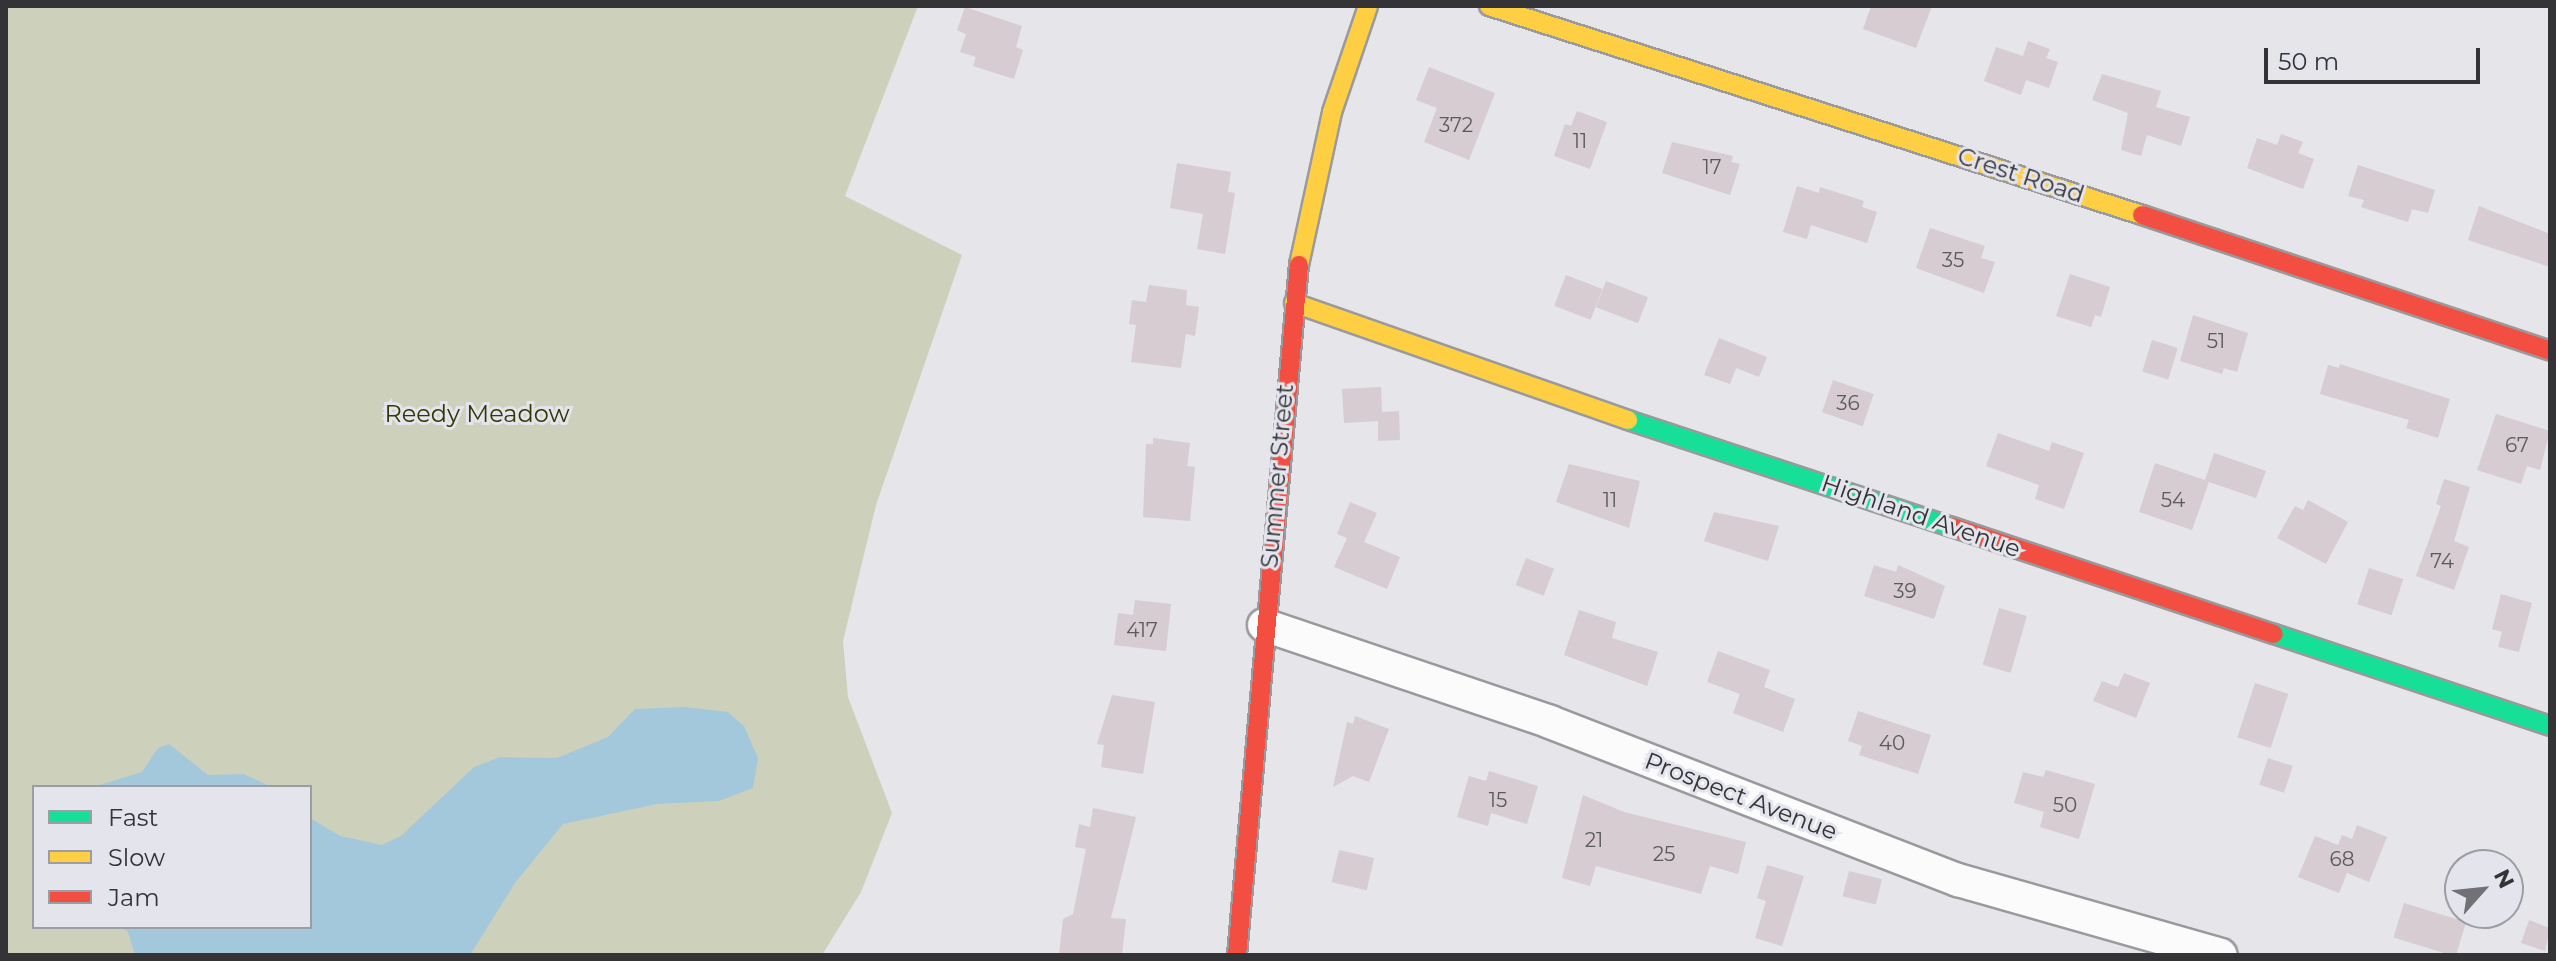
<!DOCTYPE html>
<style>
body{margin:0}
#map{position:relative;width:2556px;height:961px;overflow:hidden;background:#e5e5ea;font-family:Montserrat,sans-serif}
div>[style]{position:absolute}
.green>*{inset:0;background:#cdd0bb}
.water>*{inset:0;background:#a3c8db}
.building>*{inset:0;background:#d6ccd2;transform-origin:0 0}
.roads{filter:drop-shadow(2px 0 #9a9a9d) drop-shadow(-2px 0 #9a9a9d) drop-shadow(0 2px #9a9a9d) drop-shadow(0 -2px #9a9a9d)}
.street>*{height:32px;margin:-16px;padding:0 16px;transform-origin:16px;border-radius:16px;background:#fbfbfc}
.fast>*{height:18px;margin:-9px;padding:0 9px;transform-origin:9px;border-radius:9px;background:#16e098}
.slow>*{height:18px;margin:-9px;padding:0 9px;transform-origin:9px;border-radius:9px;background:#ffcf43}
.jam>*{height:18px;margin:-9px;padding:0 9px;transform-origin:9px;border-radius:9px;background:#f24e42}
span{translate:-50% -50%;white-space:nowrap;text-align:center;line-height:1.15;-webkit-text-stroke:6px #e3e4ec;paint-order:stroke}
.number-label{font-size:20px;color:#5c5a5e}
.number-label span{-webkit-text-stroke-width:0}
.street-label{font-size:24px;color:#343437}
.park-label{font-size:24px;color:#353800}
.frame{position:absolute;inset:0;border:8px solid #343437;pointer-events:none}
.legend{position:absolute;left:32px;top:785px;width:280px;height:144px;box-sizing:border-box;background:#e3e4ec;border:2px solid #9d9ea4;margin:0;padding:10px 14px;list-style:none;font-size:24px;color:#343437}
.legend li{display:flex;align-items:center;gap:16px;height:40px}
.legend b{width:40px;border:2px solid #9d9ea4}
.north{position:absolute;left:2444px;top:849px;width:80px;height:80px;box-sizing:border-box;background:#e3e4ec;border:2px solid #9d9ea4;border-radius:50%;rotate:63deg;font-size:22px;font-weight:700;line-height:32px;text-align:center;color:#343437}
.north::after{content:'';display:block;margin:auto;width:28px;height:36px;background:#727276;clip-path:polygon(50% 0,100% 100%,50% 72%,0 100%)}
.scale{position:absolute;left:2264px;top:48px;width:216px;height:36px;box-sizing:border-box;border:4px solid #343437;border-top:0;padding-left:10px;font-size:24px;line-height:28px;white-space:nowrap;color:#343437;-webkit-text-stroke:6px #e3e4ec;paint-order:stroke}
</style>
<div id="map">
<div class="green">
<div style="clip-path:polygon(evenodd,6px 6px,918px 6px,845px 196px,962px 255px,876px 505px,843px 641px,848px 697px,892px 813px,861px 892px,822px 955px,6px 955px,6px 6px,34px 787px,310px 787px,310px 927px,34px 927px,34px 787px)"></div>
</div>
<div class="water">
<div style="clip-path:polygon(685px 707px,728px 712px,744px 726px,758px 758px,753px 788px,719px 801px,657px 804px,563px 824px,515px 883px,470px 955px,135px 955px,128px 932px,120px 927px,310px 927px,310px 818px,340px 836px,382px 845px,401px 836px,474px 767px,500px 757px,557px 758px,608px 737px,635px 709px)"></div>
<div style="clip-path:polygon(169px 744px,208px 775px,243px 774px,272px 787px,93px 787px,142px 772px,158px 748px)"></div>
</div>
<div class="building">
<div style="clip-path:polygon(1871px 6px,1932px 6px,1916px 48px,1863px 29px)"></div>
<div style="clip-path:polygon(965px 7px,1022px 26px,1016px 47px,1023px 50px,1014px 79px,973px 66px,976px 57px,960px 52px,966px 34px,957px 30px)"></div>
<div style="clip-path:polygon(2028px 41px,2050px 49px,2046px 58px,2058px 62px,2049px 88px,2026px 80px,2021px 95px,1984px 81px,1996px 47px,2023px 56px)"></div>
<div style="clip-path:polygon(1429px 67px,1495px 93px,1469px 160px,1424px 142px,1437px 108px,1416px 100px)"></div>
<div style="clip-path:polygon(2102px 74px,2161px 91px,2156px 107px,2190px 117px,2181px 146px,2147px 135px,2141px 156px,2121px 150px,2128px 113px,2092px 100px)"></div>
<div style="clip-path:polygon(1577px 111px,1607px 122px,1590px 169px,1554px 156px,1565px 124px,1571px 126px)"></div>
<div style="clip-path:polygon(2281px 134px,2303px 142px,2298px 153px,2314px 159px,2303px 189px,2247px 168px,2257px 138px,2277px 145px)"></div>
<div style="clip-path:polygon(1672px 142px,1733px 156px,1731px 162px,1740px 164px,1730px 195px,1662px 173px)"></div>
<div style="clip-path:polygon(1177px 163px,1231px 172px,1228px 192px,1235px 193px,1225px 254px,1197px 249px,1203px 214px,1170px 208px)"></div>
<div style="clip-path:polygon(2358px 165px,2435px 190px,2428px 213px,2412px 209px,2408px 222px,2361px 207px,2364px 200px,2348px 196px)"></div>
<div style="clip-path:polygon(1797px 186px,1819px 193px,1820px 187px,1864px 201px,1862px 207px,1877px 212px,1867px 243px,1811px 225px,1807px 239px,1783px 232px)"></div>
<div style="clip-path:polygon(2479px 206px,2550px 234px,2550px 267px,2468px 240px)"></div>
<div style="clip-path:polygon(1930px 228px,1985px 246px,1981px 258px,1995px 262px,1984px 293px,1916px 268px)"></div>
<div style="clip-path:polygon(2070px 274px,2110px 287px,2101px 317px,2095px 315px,2091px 327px,2056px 316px)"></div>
<div style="left:1566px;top:275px;width:39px;height:33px;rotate:21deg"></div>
<div style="left:1606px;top:281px;width:45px;height:28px;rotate:21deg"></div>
<div style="clip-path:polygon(1149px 285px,1187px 290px,1186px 305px,1199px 307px,1195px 336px,1186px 334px,1181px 368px,1131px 362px,1136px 325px,1129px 324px,1132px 300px,1146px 302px)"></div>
<div style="clip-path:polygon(2193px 315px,2248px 333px,2237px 372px,2224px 368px,2222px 374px,2180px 361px)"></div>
<div style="clip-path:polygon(1719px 338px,1767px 357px,1759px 377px,1736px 368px,1730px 384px,1704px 375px)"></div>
<div style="left:2152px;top:340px;width:27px;height:33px;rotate:17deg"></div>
<div style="clip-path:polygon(2340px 364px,2450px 399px,2438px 438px,2406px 428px,2409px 420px,2320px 394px,2328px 365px,2339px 368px)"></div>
<div style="left:1833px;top:380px;width:43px;height:34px;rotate:19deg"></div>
<div style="clip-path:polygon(1381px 387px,1382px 412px,1399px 411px,1400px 440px,1378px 441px,1378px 421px,1344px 423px,1342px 389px)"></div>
<div style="clip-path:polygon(2496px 414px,2550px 431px,2540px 470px,2527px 466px,2521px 484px,2477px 470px)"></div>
<div style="clip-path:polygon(1998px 433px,2049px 451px,2052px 442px,2084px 453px,2064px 509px,2035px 499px,2039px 485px,1986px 466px)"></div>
<div style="clip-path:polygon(1153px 438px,1190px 443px,1187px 466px,1195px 467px,1190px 521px,1143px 517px,1146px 444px,1153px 444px)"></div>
<div style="clip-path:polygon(2214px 453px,2266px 471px,2256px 498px,2209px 482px,2192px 530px,2139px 512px,2155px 463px,2205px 480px)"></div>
<div style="clip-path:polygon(1569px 464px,1640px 481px,1629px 528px,1556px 502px)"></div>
<div style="clip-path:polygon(2444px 479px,2470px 487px,2454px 541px,2469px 547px,2454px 590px,2416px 576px,2441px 506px,2436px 504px)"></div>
<div style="clip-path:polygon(2308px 500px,2348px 522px,2326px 564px,2277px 538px,2295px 506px,2303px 510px)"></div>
<div style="clip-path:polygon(1350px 502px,1377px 513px,1364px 542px,1400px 557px,1387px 589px,1334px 567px,1347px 538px,1337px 534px)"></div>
<div style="clip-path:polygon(1714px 512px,1779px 526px,1768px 561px,1704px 541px)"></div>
<div style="left:1526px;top:558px;width:30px;height:29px;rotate:21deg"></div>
<div style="clip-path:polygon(1874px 565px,1896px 572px,1898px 565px,1945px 586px,1934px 619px,1864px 596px)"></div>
<div style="left:2369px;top:568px;width:36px;height:38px;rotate:18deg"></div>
<div style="clip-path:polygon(2501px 594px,2532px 603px,2519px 652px,2498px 647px,2502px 632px,2492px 629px)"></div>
<div style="clip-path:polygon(1135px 600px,1171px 604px,1166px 651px,1114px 645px,1118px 613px,1133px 615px)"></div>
<div style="left:1999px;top:608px;width:29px;height:59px;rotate:16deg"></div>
<div style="clip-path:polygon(1579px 610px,1616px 622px,1612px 638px,1658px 652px,1647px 686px,1564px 655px)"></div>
<div style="clip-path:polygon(1718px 651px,1770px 670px,1764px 687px,1795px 699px,1783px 732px,1733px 713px,1740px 694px,1707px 682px)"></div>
<div style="clip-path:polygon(2124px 673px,2150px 683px,2136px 718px,2093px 701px,2102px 681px,2118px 687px)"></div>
<div style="left:2255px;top:683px;width:35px;height:57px;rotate:18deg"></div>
<div style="clip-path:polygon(1112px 695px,1155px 702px,1143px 774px,1101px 767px,1104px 745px,1097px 744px)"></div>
<div style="clip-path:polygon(1858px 711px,1931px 735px,1918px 774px,1859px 755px,1862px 746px,1848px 741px)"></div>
<div style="clip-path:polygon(1355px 716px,1389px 729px,1369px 782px,1353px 776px,1333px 787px,1347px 722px,1353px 724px)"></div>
<div style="left:2268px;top:758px;width:26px;height:28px;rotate:18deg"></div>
<div style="clip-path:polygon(2046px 770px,2095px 784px,2079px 839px,2040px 827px,2044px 812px,2014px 803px,2023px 772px,2043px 777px)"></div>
<div style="clip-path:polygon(1489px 771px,1538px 786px,1527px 824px,1491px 813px,1488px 826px,1457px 817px,1469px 776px,1486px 781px)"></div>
<div style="clip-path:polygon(1583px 795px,1624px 812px,1746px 842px,1738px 874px,1710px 866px,1701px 894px,1596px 866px,1590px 886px,1562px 878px)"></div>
<div style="clip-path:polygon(1093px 808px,1136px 817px,1111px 918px,1126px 919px,1122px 955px,1059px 954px,1063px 919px,1073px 914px,1086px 849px,1075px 847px,1079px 824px,1090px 827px)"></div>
<div style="clip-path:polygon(2357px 825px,2387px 837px,2369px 882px,2347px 873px,2339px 893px,2298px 877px,2315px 836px,2338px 845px,2342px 835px,2352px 839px)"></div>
<div style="left:1339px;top:850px;width:36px;height:33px;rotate:13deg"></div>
<div style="clip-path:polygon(1767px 865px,1804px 876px,1782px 946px,1755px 938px,1766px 901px,1757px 898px)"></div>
<div style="left:1849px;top:871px;width:34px;height:26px;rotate:14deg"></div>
<div style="left:2404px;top:903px;width:65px;height:36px;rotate:17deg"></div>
<div style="clip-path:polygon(2529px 920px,2550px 928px,2545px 951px,2521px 943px)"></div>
</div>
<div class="roads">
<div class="street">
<div style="left:1264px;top:625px;width:302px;rotate:18.7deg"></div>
<div style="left:1550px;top:722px;width:438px;rotate:21.2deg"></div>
<div style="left:1958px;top:880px;width:273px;rotate:15.9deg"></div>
</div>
<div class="fast">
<div style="left:1628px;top:420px;width:341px;rotate:18.3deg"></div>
<div style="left:2274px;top:634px;width:291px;rotate:18.4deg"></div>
</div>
<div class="slow">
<div style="left:1489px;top:6px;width:686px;rotate:17.75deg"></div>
<div style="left:1299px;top:265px;width:157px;rotate:-77.8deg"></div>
<div style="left:1332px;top:112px;width:112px;rotate:-71.2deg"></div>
<div style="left:1294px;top:303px;width:354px;rotate:19.3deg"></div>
</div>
<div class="jam">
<div style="left:2142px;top:215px;width:430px;rotate:18.4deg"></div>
<div style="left:1952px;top:527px;width:339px;rotate:18.4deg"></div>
<div style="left:1237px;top:955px;width:693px;rotate:-84.87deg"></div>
</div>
</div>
<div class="number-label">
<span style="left:1456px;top:125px">372</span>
<span style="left:1580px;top:141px">11</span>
<span style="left:1712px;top:167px">17</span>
<span style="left:1953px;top:260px">35</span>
<span style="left:2216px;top:341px">51</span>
<span style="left:1848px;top:403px">36</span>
<span style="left:2517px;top:445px">67</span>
<span style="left:1610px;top:500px">11</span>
<span style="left:2173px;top:500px">54</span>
<span style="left:2442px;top:561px">74</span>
<span style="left:1905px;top:591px">39</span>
<span style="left:1142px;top:630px">417</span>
<span style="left:1892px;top:743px">40</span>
<span style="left:1498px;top:800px">15</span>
<span style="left:2065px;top:805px">50</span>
<span style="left:1594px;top:840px">21</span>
<span style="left:1664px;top:854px">25</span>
<span style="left:2342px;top:859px">68</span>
</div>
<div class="street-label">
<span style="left:2021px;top:175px;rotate:18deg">Crest Road</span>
<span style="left:1277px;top:476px;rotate:-85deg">Summer Street</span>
<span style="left:1921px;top:516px;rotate:19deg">Highland Avenue</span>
<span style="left:1741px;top:796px;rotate:21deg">Prospect Avenue</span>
</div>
<div class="park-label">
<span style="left:477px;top:414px">Reedy Meadow</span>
</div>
<div class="frame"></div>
<ul class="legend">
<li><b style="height:10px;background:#16e098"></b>Fast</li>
<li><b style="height:10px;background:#ffcf43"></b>Slow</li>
<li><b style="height:10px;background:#f24e42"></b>Jam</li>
</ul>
<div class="north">N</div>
<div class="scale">50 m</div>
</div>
